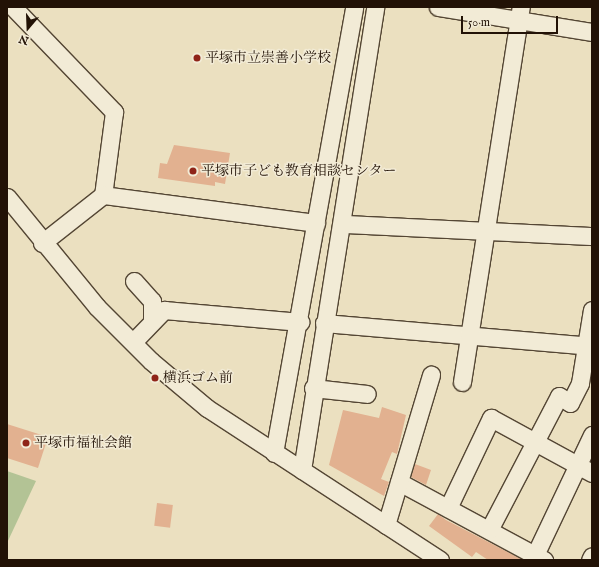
<!DOCTYPE html>
<meta charset="utf-8">
<style>
body{margin:0}
#map{position:relative;width:599px;height:567px;overflow:hidden;background:#ebe0c0;font-family:"IM FELL English","Noto Serif JP",serif}
div>[style]{position:absolute}
.green>*{inset:0;background:#b3c395}
.building>*{inset:0;background:#e2b190;transform-origin:0 0}
.roads{filter:drop-shadow(1px 0 #544634) drop-shadow(-1px 0 #544634) drop-shadow(0 1px #544634) drop-shadow(0 -1px #544634)}
.minor>*{height:17px;margin:-8.5px;padding:0 8.5px;transform-origin:8.5px;border-radius:8.5px;background:#f2ebd6}
.dots>*{width:11px;height:11px;translate:-50% -50%;box-sizing:border-box;border:2px solid #f2ebd6;border-radius:50%}
span{translate:-50% -50%;white-space:nowrap;text-align:center;line-height:1.15;-webkit-text-stroke:3px #f2ebd6;paint-order:stroke}
.poi-label{font-size:14px;color:#221206}
.left{translate:0 -50%;text-align:left}
.frame{position:absolute;inset:0;border:8px solid #221206;pointer-events:none}
.north{position:absolute;left:8px;top:8px;width:40px;height:40px;-webkit-text-stroke:3px #f2ebd6;paint-order:stroke;rotate:199deg;font-size:11px;font-weight:700;line-height:16px;text-align:center;color:#221206}
.north::after{content:'';display:block;margin:auto;width:14px;height:18px;background:#221206;clip-path:polygon(50% 0,100% 100%,50% 72%,0 100%)}
.scale{position:absolute;left:461px;top:16px;width:97px;height:18px;box-sizing:border-box;border:2px solid #221206;border-top:0;padding-left:5px;font-size:12px;line-height:14px;white-space:nowrap;color:#221206;-webkit-text-stroke:3px #f2ebd6;paint-order:stroke}
</style>
<div id="map">
<div class="green">
<div style="clip-path:polygon(7px 471px,36px 481px,7px 543px)"></div>
</div>
<div class="building">
<div style="clip-path:polygon(174px 145px,230px 153px,225px 184px,215px 182px,215px 186px,158px 178px,160px 163px,167px 164px)"></div>
<div style="clip-path:polygon(382px 407px,406px 415px,397px 454px,392px 452px,381px 479px,389px 482px,384px 496px,329px 465px,343px 410px,379px 418px)"></div>
<div style="clip-path:polygon(7px 424px,48px 437px,38px 468px,7px 458px)"></div>
<div style="clip-path:polygon(415px 464px,431px 470px,426px 485px,411px 477px)"></div>
<div style="left:157px;top:503px;width:16px;height:23px;rotate:7deg"></div>
<div style="clip-path:polygon(438px 514px,446px 520px,523px 560px,488px 560px,476px 552px,472px 557px,429px 526px)"></div>
</div>
<div class="roads">
<div class="minor">
<div style="left:13px;top:7px;width:146px;rotate:46.1deg"></div>
<div style="left:114px;top:112px;width:84px;rotate:97.5deg"></div>
<div style="left:103px;top:195px;width:215px;rotate:7.5deg"></div>
<div style="left:438px;top:7px;width:156px;rotate:9.2deg"></div>
<div style="left:7px;top:197px;width:142px;rotate:50.7deg"></div>
<div style="left:97px;top:307px;width:76px;rotate:45deg"></div>
<div style="left:151px;top:361px;width:73px;rotate:40deg"></div>
<div style="left:207px;top:408px;width:278px;rotate:33.1deg"></div>
<div style="left:344px;top:224px;width:248px;rotate:2.8deg"></div>
<div style="left:42px;top:243px;width:78px;rotate:-38.2deg"></div>
<div style="left:134px;top:281px;width:27px;rotate:48deg"></div>
<div style="left:152px;top:301px;width:20px;rotate:90deg"></div>
<div style="left:324px;top:323px;width:269px;rotate:4.9deg"></div>
<div style="left:133px;top:342px;width:45px;rotate:-45.9deg"></div>
<div style="left:164px;top:310px;width:137px;rotate:5deg"></div>
<div style="left:462px;top:382px;width:380px;rotate:-81.1deg"></div>
<div style="left:313px;top:388px;width:54px;rotate:6.3deg"></div>
<div style="left:274px;top:453px;width:453px;rotate:-79.8deg"></div>
<div style="left:302px;top:470px;width:469px;rotate:-81deg"></div>
<div style="left:399px;top:482px;width:165px;rotate:28.3deg"></div>
<div style="left:448px;top:508px;width:100px;rotate:-64.5deg"></div>
<div style="left:491px;top:418px;width:115px;rotate:28.6deg"></div>
<div style="left:386px;top:525px;width:157px;rotate:-73.3deg"></div>
<div style="left:489px;top:530px;width:151px;rotate:-62.4deg"></div>
<div style="left:559px;top:396px;width:13px;rotate:32deg"></div>
<div style="left:570px;top:403px;width:22px;rotate:-63deg"></div>
<div style="left:580px;top:383px;width:74px;rotate:-80.7deg"></div>
<div style="left:535px;top:555px;width:133px;rotate:-64.6deg"></div>
<div style="left:590px;top:560px;width:4px;rotate:-63deg"></div>
</div>
</div>
<div class="dots">
<div style="left:197px;top:58px;background:#8f2418"></div>
<div style="left:193px;top:171px;background:#8f2418"></div>
<div style="left:155px;top:378px;background:#8f2418"></div>
<div style="left:26px;top:443px;background:#8f2418"></div>
</div>
<div class="poi-label">
<span class="left" style="left:205px;top:58px">平塚市立崇善小学校</span>
<span class="left" style="left:201px;top:171px">平塚市子ども教育相談センター</span>
<span class="left" style="left:163px;top:378px">横浜ゴム前</span>
<span class="left" style="left:34px;top:443px">平塚市福祉会館</span>
</div>
<div class="frame"></div>
<div class="north">N</div>
<div class="scale">50 m</div>
</div>
